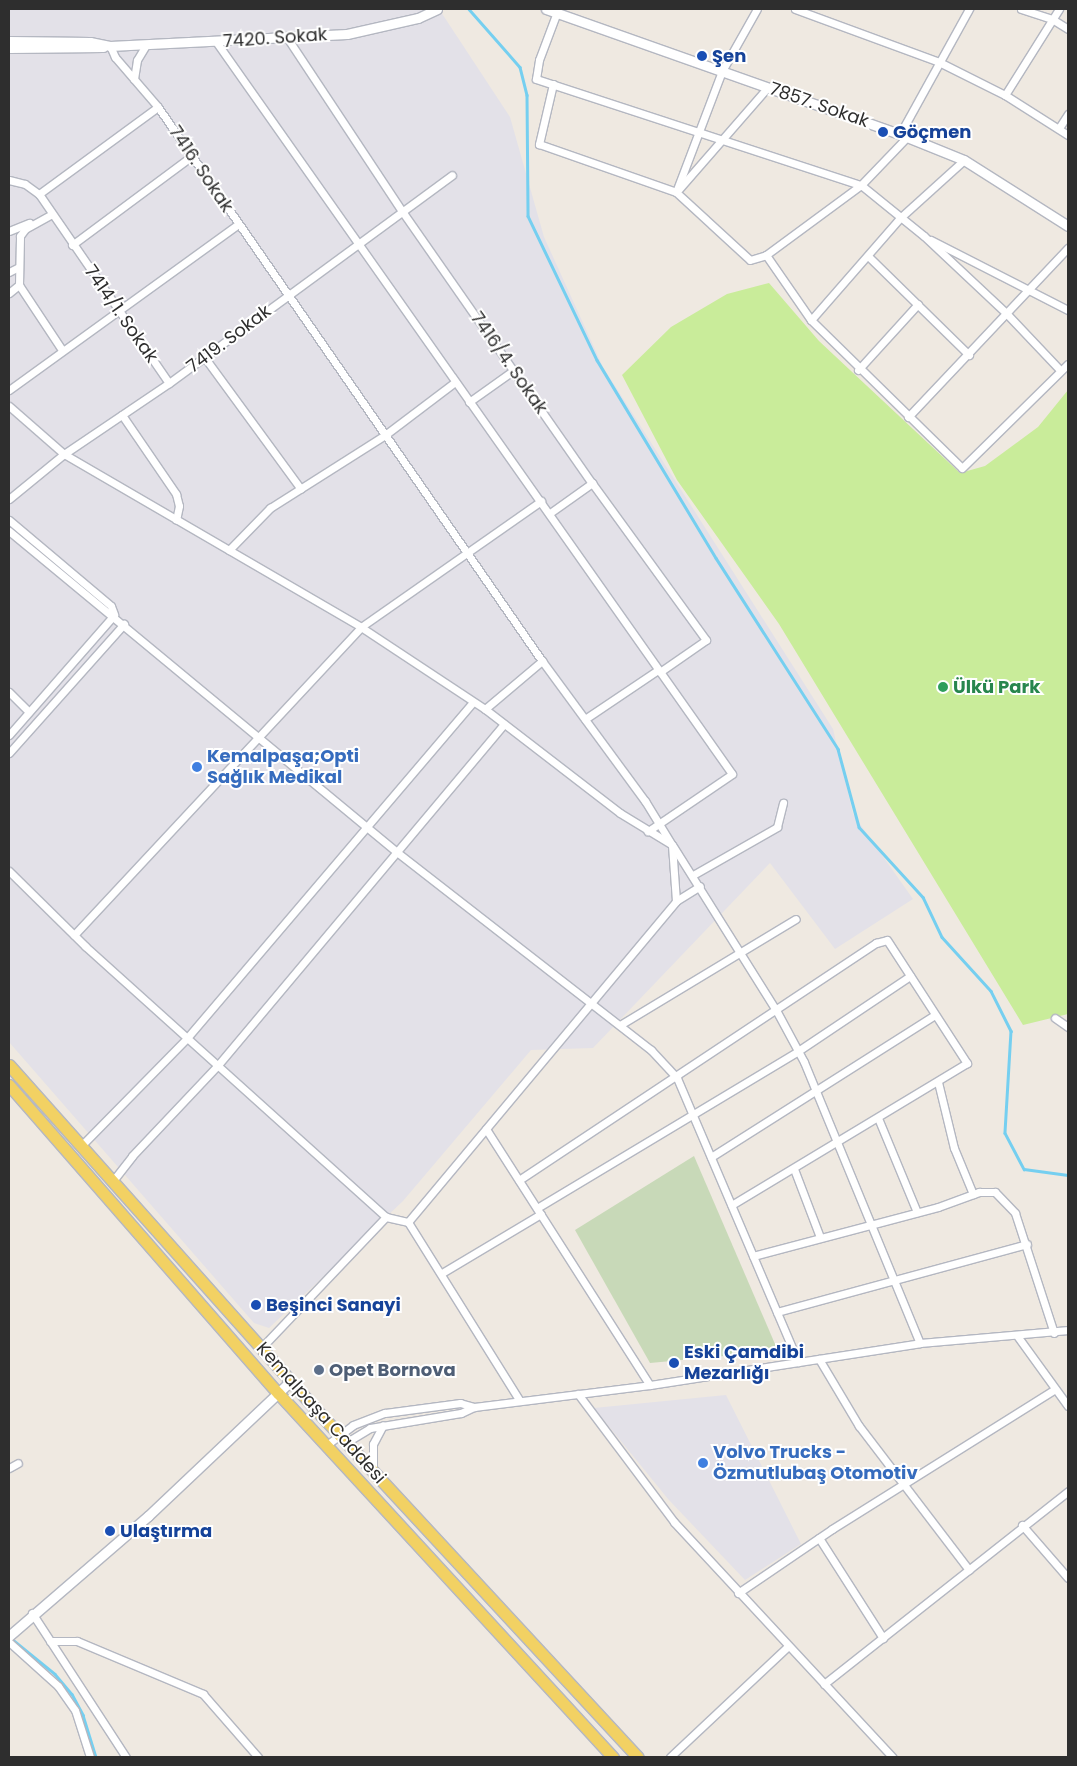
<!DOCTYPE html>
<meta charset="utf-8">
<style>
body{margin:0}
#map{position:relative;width:1077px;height:1766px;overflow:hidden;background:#efe9e1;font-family:Poppins,sans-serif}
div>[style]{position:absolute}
.industrial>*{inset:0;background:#e3e1e8}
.cemetery>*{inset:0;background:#c8d9b8}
.pitch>*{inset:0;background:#c9ec9a}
.stream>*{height:2.5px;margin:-1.25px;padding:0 1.25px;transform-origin:1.25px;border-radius:1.25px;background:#75cff0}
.roads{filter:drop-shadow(1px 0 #b4b7c1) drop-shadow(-1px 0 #b4b7c1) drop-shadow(0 1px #b4b7c1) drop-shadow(0 -1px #b4b7c1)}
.minor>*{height:7px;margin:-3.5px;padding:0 3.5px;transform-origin:3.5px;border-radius:3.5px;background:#fff}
.tertiary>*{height:9px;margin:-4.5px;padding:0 4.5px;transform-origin:4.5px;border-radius:4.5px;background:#fff}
.primary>*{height:11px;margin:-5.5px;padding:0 5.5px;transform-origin:5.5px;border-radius:5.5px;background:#f2d163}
.dots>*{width:14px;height:14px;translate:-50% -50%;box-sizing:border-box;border:2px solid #fff;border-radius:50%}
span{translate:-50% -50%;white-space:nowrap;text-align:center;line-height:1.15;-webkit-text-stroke:4px #fff;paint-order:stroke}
.street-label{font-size:18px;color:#2e2e2e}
.transit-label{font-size:18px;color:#164399;font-weight:700}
.left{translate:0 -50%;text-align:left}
.leisure-label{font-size:18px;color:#27864d;font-weight:700}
.shop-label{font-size:18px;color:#366cbe;font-weight:700}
.service-label{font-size:18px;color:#4e5e75;font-weight:700}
.frame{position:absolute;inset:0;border:10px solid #2e2e2e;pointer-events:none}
</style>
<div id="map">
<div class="industrial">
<div style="clip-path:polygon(9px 9px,439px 9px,510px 117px,544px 237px,603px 367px,833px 729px,853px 814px,913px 899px,835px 949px,770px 863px,593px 1048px,531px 1050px,403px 1201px,269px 1328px,254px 1323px,9px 1042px)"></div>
<div style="clip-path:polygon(726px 1395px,801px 1544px,745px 1580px,668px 1499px,594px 1408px)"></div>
</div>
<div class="cemetery">
<div style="clip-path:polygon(694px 1156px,778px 1351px,650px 1363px,575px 1230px)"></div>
</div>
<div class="pitch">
<div style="clip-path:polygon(769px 283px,819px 341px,960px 473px,985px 466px,1038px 427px,1068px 390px,1068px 1014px,1023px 1025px,779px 624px,677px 480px,622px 375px,671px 327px,727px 294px)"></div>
</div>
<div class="stream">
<div style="left:469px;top:9px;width:77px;rotate:48.7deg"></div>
<div style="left:520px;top:67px;width:29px;rotate:76deg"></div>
<div style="left:527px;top:95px;width:121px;rotate:89.5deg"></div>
<div style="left:528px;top:216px;width:160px;rotate:64.4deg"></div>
<div style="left:597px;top:360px;width:231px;rotate:59deg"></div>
<div style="left:716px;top:558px;width:227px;rotate:57.4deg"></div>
<div style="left:838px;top:749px;width:81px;rotate:74.9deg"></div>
<div style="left:859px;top:827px;width:95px;rotate:47.6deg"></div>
<div style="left:923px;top:897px;width:44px;rotate:64.6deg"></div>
<div style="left:942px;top:937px;width:73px;rotate:47.8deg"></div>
<div style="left:991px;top:991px;width:45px;rotate:63.4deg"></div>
<div style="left:1011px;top:1031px;width:102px;rotate:93.4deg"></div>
<div style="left:1005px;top:1133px;width:41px;rotate:62.2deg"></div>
<div style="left:1024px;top:1169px;width:44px;rotate:7.8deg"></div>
<div style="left:12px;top:1639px;width:55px;rotate:39.1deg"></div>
<div style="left:55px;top:1674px;width:26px;rotate:50deg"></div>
<div style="left:72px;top:1694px;width:24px;rotate:62deg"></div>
<div style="left:83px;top:1715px;width:44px;rotate:72.8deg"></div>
</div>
<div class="roads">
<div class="minor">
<div style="left:795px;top:9px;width:153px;rotate:20.2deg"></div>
<div style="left:939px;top:62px;width:74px;rotate:26.6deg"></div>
<div style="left:1005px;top:95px;width:75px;rotate:32.4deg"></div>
<div style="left:1021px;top:9px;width:33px;rotate:18deg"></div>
<div style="left:1052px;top:19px;width:19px;rotate:32deg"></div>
<div style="left:557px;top:12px;width:51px;rotate:110.6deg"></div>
<div style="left:539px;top:60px;width:19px;rotate:99deg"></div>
<div style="left:536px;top:79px;width:342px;rotate:18.1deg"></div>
<div style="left:861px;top:185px;width:81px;rotate:39deg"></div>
<div style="left:924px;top:236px;width:112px;rotate:43.2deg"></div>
<div style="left:1006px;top:313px;width:79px;rotate:46.5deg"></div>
<div style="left:286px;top:36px;width:210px;rotate:56.5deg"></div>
<div style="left:402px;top:211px;width:332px;rotate:55.1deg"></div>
<div style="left:592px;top:483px;width:194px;rotate:54deg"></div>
<div style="left:706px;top:640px;width:56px;rotate:145.2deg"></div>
<div style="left:217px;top:43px;width:894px;rotate:54.83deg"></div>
<div style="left:732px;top:774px;width:102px;rotate:145.8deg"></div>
<div style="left:134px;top:79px;width:19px;rotate:-81deg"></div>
<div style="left:137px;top:60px;width:17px;rotate:-59deg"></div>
<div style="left:553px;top:84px;width:62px;rotate:103.1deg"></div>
<div style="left:539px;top:144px;width:145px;rotate:19.3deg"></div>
<div style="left:676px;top:192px;width:100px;rotate:42.6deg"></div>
<div style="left:750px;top:260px;width:17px;rotate:-17deg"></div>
<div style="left:766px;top:255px;width:118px;rotate:-36.4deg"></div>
<div style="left:861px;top:185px;width:66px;rotate:-46.2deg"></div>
<div style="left:1005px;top:95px;width:102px;rotate:-57.9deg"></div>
<div style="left:1059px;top:128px;width:17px;rotate:-57deg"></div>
<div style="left:900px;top:134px;width:143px;rotate:-61.1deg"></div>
<div style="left:9px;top:180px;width:16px;rotate:14deg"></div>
<div style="left:25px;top:184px;width:17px;rotate:36deg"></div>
<div style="left:39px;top:194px;width:229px;rotate:55.5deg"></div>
<div style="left:679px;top:189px;width:135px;rotate:-48.9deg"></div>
<div style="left:676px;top:192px;width:129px;rotate:-69.2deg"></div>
<div style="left:722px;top:71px;width:71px;rotate:-60.6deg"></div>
<div style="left:39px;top:194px;width:147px;rotate:-36.2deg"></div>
<div style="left:9px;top:231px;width:22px;rotate:-22deg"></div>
<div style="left:931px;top:240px;width:154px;rotate:27.1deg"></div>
<div style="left:72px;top:245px;width:149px;rotate:-36.6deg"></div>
<div style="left:766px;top:255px;width:79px;rotate:55.3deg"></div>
<div style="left:811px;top:320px;width:211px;rotate:44.4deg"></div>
<div style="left:962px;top:468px;width:148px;rotate:-44.5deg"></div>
<div style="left:869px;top:257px;width:140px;rotate:44.4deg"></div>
<div style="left:9px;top:272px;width:11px;rotate:-27deg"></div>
<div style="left:19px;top:285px;width:78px;rotate:56.5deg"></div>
<div style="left:9px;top:293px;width:13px;rotate:-39deg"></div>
<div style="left:19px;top:285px;width:49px;rotate:-88.8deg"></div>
<div style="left:20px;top:236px;width:9px;rotate:-54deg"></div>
<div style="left:25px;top:229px;width:31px;rotate:-29deg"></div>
<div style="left:811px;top:320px;width:137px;rotate:-48.9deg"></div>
<div style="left:901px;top:217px;width:85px;rotate:-42.1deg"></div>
<div style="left:205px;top:358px;width:162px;rotate:53.8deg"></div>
<div style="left:858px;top:370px;width:89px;rotate:-47.7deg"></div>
<div style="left:9px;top:390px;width:283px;rotate:-35.9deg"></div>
<div style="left:469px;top:402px;width:55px;rotate:-35.4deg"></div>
<div style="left:9px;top:406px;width:73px;rotate:41.1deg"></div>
<div style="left:64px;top:454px;width:344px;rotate:30.2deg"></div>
<div style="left:361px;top:627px;width:149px;rotate:33.5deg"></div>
<div style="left:485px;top:709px;width:170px;rotate:37.6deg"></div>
<div style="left:620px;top:813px;width:60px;rotate:31.3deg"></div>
<div style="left:122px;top:415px;width:96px;rotate:55.6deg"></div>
<div style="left:176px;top:494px;width:12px;rotate:76deg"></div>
<div style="left:179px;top:506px;width:14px;rotate:102deg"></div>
<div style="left:908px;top:417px;width:233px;rotate:-46.6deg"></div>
<div style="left:9px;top:499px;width:71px;rotate:-39.3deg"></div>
<div style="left:64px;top:454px;width:127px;rotate:-34.1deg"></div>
<div style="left:169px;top:383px;width:351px;rotate:-36.3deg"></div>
<div style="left:550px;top:513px;width:52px;rotate:-35.5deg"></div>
<div style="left:9px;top:520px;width:133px;rotate:40.1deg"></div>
<div style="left:111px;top:606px;width:9px;rotate:69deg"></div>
<div style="left:9px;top:531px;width:505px;rotate:39.62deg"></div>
<div style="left:398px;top:853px;width:321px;rotate:37.9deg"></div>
<div style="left:651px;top:1050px;width:38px;rotate:47deg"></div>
<div style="left:677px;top:1078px;width:309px;rotate:66.9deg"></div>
<div style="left:229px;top:550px;width:59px;rotate:-45.7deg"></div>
<div style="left:270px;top:508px;width:136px;rotate:-32.4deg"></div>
<div style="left:385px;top:435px;width:88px;rotate:-37.1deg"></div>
<div style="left:9px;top:692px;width:28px;rotate:45deg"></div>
<div style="left:485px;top:709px;width:75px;rotate:-40.1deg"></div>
<div style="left:585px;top:719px;width:88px;rotate:-33.9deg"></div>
<div style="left:9px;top:735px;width:159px;rotate:-48.8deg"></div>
<div style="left:9px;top:753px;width:173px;rotate:-48.3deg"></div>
<div style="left:673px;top:846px;width:194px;rotate:57.9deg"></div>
<div style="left:776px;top:1010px;width:59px;rotate:61.7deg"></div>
<div style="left:804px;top:1062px;width:304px;rotate:67.6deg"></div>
<div style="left:9px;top:871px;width:107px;rotate:44.6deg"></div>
<div style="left:85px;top:946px;width:405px;rotate:42deg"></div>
<div style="left:386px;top:1217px;width:23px;rotate:13deg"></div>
<div style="left:408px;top:1222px;width:418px;rotate:-50.1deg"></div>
<div style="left:676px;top:901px;width:56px;rotate:-94.1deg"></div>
<div style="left:672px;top:845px;width:52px;rotate:-121.5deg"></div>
<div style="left:645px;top:801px;width:174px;rotate:-126.3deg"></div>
<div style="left:542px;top:661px;width:674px;rotate:-124.73deg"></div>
<div style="left:158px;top:107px;width:66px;rotate:-130.7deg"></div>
<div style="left:115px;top:57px;width:12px;rotate:-114deg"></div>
<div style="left:693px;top:875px;width:97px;rotate:-29.7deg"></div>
<div style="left:777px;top:827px;width:25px;rotate:-76deg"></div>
<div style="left:676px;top:901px;width:28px;rotate:-32deg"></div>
<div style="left:74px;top:935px;width:421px;rotate:-47deg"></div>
<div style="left:361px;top:627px;width:220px;rotate:-35deg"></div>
<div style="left:1055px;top:1018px;width:16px;rotate:35deg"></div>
<div style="left:620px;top:1025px;width:205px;rotate:-31.1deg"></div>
<div style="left:938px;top:1082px;width:68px;rotate:76.4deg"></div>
<div style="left:954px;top:1148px;width:50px;rotate:67.6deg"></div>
<div style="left:878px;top:1118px;width:102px;rotate:67.5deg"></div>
<div style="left:486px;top:1129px;width:304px;rotate:57.4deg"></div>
<div style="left:80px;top:1147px;width:153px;rotate:-45.5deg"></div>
<div style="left:187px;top:1038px;width:441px;rotate:-49.6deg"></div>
<div style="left:711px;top:1157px;width:265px;rotate:-32.4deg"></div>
<div style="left:794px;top:1169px;width:73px;rotate:69.1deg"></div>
<div style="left:519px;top:1180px;width:429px;rotate:-33.6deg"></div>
<div style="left:876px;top:943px;width:11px;rotate:-15deg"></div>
<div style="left:887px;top:940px;width:147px;rotate:57deg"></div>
<div style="left:967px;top:1063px;width:275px;rotate:148.9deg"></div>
<div style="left:112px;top:1182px;width:33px;rotate:-52deg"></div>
<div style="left:132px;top:1156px;width:125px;rotate:-46.6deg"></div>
<div style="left:218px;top:1065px;width:445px;rotate:-50deg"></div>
<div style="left:537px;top:1208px;width:305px;rotate:-31deg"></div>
<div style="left:798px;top:1051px;width:135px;rotate:-33.8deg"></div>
<div style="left:408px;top:1222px;width:211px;rotate:58deg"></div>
<div style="left:753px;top:1256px;width:191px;rotate:-14.8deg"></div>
<div style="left:938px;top:1207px;width:44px;rotate:-20.1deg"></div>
<div style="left:979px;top:1192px;width:16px"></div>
<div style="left:995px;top:1192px;width:29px;rotate:46deg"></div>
<div style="left:1015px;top:1213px;width:126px;rotate:72deg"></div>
<div style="left:442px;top:1273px;width:115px;rotate:-30.8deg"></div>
<div style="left:777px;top:1312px;width:259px;rotate:-15.2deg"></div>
<div style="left:1018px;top:1337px;width:85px;rotate:54.1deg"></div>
<div style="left:262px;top:1347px;width:180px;rotate:-46.4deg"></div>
<div style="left:819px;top:1359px;width:78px;rotate:59.2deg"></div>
<div style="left:859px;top:1426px;width:181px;rotate:52.6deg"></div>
<div style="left:578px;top:1394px;width:160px;rotate:53.1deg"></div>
<div style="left:674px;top:1522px;width:321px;rotate:47.1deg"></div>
<div style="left:347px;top:1442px;width:27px;rotate:-31deg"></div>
<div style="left:370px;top:1428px;width:92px;rotate:-9.4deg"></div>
<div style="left:461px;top:1413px;width:14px;rotate:-25deg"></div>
<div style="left:474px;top:1407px;width:177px;rotate:-7.1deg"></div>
<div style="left:650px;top:1385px;width:273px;rotate:-8.8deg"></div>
<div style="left:920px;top:1343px;width:149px;rotate:-5deg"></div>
<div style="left:328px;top:1444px;width:31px;rotate:-37deg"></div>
<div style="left:353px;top:1425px;width:34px;rotate:-21deg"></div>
<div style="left:385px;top:1413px;width:76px;rotate:-7.6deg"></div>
<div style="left:460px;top:1403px;width:15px;rotate:16deg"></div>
<div style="left:9px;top:1468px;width:10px;rotate:-29deg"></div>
<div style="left:373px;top:1471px;width:27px;rotate:-90deg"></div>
<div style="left:373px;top:1444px;width:21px;rotate:-62deg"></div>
<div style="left:1022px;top:1525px;width:70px;rotate:49deg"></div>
<div style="left:819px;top:1538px;width:119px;rotate:57.4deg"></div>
<div style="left:738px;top:1593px;width:114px;rotate:-34.2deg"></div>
<div style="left:832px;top:1529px;width:263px;rotate:-32.1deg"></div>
<div style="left:32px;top:1613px;width:172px;rotate:56.9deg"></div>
<div style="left:50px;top:1641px;width:27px"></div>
<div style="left:77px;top:1641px;width:137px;rotate:22.8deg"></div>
<div style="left:203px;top:1694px;width:84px;rotate:48.9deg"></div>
<div style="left:9px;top:1642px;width:66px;rotate:41.9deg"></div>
<div style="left:58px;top:1686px;width:29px;rotate:55deg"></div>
<div style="left:75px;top:1710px;width:49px;rotate:72.3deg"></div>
<div style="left:824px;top:1684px;width:311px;rotate:-38.3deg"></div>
<div style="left:670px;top:1757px;width:162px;rotate:-43.2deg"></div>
</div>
<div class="tertiary">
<div style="left:546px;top:9px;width:383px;rotate:19.5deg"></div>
<div style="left:907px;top:137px;width:61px;rotate:22deg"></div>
<div style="left:964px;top:160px;width:123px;rotate:32.4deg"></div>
<div style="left:9px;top:41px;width:81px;rotate:0.7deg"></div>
<div style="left:90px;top:42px;width:20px;rotate:11deg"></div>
<div style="left:110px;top:46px;width:237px;rotate:-2.9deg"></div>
<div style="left:347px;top:34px;width:73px;rotate:-12.7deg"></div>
<div style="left:418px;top:18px;width:21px;rotate:-25deg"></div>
<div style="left:9px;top:48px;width:94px;rotate:-0.6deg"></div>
<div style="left:9px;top:1636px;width:184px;rotate:-40.8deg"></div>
<div style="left:148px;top:1516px;width:197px;rotate:-43.4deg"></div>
</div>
<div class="primary">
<div style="left:9px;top:1065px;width:469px;rotate:48.3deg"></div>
<div style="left:321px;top:1415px;width:466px;rotate:47.2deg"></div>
<div style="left:9px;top:1085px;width:409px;rotate:48.9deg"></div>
<div style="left:278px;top:1393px;width:495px;rotate:47.4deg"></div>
</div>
</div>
<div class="dots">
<div style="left:702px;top:56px;background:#1a4fb4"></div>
<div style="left:883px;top:132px;background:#1a4fb4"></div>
<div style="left:943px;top:687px;background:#2e9e5b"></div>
<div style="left:197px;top:767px;background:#3f7fe0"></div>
<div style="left:256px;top:1305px;background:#1a4fb4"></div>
<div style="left:674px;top:1363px;background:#1a4fb4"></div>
<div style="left:319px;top:1370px;background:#5c6f8a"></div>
<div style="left:703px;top:1463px;background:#3f7fe0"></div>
<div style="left:110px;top:1531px;background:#1a4fb4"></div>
</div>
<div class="street-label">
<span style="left:275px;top:38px;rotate:-4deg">7420. Sokak</span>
<span style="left:819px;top:105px;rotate:19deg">7857. Sokak</span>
<span style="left:201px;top:169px;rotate:56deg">7416. Sokak</span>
<span style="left:121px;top:314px;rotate:55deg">7414/1. Sokak</span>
<span style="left:229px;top:339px;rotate:-37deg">7419. Sokak</span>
<span style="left:509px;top:363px;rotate:55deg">7416/4. Sokak</span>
<span style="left:321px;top:1413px;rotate:48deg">Kemalpaşa Caddesi</span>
</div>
<div class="transit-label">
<span class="left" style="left:712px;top:56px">Şen</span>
<span class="left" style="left:893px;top:132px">Göçmen</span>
<span class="left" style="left:266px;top:1305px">Beşinci Sanayi</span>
<span class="left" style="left:684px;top:1363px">Eski Çamdibi<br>Mezarlığı</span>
<span class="left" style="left:120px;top:1531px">Ulaştırma</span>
</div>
<div class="leisure-label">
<span class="left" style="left:953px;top:687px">Ülkü Park</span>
</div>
<div class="shop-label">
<span class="left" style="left:207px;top:767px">Kemalpaşa;Opti<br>Sağlık Medikal</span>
<span class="left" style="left:713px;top:1463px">Volvo Trucks -<br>Özmutlubaş Otomotiv</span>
</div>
<div class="service-label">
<span class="left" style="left:329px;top:1370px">Opet Bornova</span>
</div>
<div class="frame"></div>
</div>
